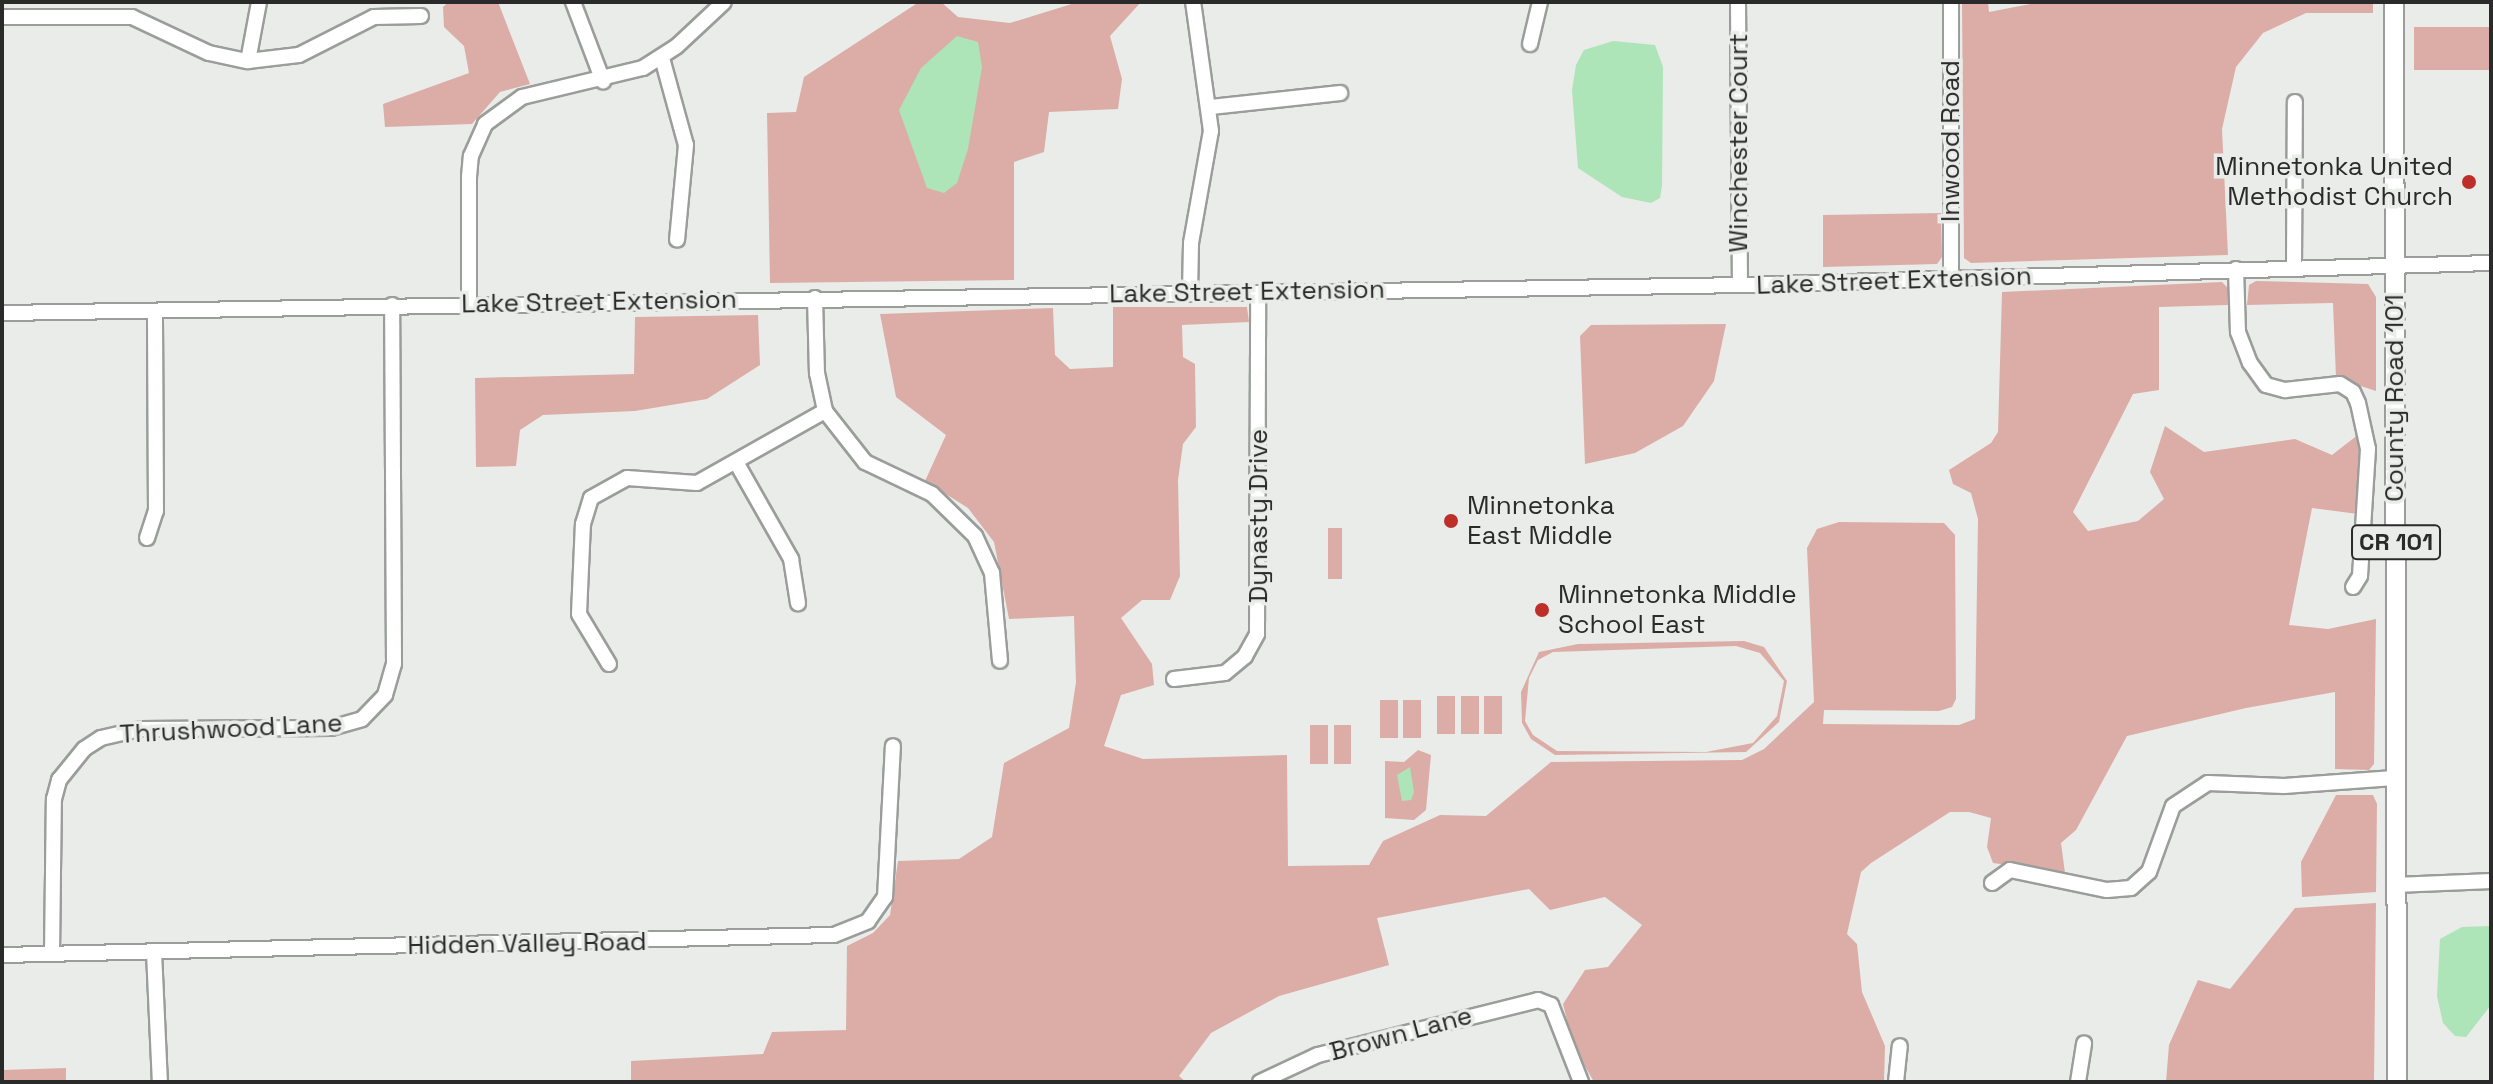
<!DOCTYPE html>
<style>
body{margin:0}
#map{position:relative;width:2493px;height:1084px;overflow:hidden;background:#e9ece9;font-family:"Space Grotesk",sans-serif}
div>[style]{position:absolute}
.green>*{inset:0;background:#dcada7;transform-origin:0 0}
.water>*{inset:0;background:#ade4b8}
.roads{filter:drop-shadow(2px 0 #9a9d9a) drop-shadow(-2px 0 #9a9d9a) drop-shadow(0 2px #9a9d9a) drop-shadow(0 -2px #9a9d9a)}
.minor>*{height:14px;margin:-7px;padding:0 7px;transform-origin:7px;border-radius:7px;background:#fff}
.major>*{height:18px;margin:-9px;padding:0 9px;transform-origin:9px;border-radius:9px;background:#fff}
.dots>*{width:22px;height:22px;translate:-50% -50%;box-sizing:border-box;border:4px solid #e9ece9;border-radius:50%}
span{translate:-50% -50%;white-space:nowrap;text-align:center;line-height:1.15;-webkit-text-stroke:7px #e9ece9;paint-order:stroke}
.shield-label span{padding:2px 6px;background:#e9ece9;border:2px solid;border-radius:6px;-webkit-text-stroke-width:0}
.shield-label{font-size:24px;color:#292a29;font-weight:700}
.street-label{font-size:26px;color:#292a29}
.poi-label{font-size:26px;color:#292a29}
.right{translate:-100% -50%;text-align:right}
.left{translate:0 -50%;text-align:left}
.frame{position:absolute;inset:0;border:4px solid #292a29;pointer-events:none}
</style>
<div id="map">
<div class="green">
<div style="clip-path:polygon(448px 2px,498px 2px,530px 84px,500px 92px,472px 124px,385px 127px,383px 104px,469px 73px,464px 46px,444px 27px,443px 7px)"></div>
<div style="clip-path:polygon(919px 2px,941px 2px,958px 17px,1010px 23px,1078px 2px,1141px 2px,1110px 36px,1122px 79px,1118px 109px,1049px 112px,1044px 152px,1014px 162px,1014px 280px,770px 283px,767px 113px,796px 112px,804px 77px)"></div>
<div style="clip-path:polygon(1962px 2px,1988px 2px,1989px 12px,2040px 2px,2373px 2px,2373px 13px,2306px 13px,2263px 33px,2236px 67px,2222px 129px,2228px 255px,1971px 263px,1964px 258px)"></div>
<div style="left:2491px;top:27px;width:43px;height:77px;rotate:90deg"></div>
<div style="clip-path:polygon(1941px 213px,1942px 257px,1937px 264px,1823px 267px,1823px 215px)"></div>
<div style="clip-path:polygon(2256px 281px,2368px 284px,2376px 297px,2376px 391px,2336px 378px,2333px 303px,2247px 305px,2249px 285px)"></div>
<div style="clip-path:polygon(2222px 282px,2228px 288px,2228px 305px,2159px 307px,2159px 390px,2133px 394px,2073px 512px,2088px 531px,2138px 521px,2164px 499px,2150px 472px,2165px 426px,2204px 452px,2295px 439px,2332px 455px,2359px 434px,2358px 514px,2312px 508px,2289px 625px,2328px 629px,2376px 619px,2374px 764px,2369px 770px,2335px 769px,2335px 692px,2246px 708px,2127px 736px,2076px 830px,2061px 843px,2065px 873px,1993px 863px,1987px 847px,1991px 818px,1969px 812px,1950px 812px,1871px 863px,1861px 872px,1847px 934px,1857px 944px,1862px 992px,1885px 1046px,1884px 1082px,1594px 1082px,1573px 1045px,1563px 1004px,1585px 970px,1608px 967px,1642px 925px,1605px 897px,1550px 910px,1529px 889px,1377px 918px,1389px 965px,1279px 996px,1211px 1033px,1179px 1076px,1186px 1082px,631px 1082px,631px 1061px,763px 1054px,772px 1032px,846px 1030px,847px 946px,873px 933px,890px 915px,898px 861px,959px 859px,992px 837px,1004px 763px,1069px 728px,1076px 682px,1074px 616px,1009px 619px,994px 542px,968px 508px,925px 481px,946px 435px,896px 397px,880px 314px,1053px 308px,1055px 355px,1070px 369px,1113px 367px,1113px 307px,1247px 307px,1249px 322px,1182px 325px,1183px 357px,1195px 364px,1196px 427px,1183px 444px,1178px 480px,1180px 576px,1170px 600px,1142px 600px,1121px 618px,1152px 664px,1154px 685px,1121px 695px,1104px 746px,1143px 759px,1287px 755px,1288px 866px,1369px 865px,1383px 841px,1440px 815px,1486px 816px,1551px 762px,1742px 760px,1764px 749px,1814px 702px,1807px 548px,1817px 529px,1839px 522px,1944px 523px,1955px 535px,1956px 699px,1952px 707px,1939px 711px,1824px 710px,1823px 724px,1959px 725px,1975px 719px,1978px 519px,1971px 493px,1953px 484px,1949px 470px,1991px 443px,1998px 432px,2002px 292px)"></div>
<div style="clip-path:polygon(758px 315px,760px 365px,707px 399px,635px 411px,543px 415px,520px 430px,516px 466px,476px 467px,475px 378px,634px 374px,635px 317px)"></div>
<div style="clip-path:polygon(1726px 324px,1714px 381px,1683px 426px,1635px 453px,1585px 464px,1580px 336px,1591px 325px)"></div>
<div style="left:1328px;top:528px;width:14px;height:51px"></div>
<div style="clip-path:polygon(evenodd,1744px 641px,1764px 647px,1787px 681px,1779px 722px,1746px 752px,1555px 755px,1531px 739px,1522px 723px,1521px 692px,1539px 652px,1578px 644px,1744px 641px,1736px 646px,1760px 653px,1784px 681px,1777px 716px,1753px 743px,1706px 752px,1557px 751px,1533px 735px,1525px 721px,1529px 678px,1538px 660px,1553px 652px,1736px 646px)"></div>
<div style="left:1437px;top:696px;width:18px;height:38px"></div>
<div style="left:1461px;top:696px;width:18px;height:38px"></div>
<div style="left:1484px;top:696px;width:18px;height:38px"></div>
<div style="left:1380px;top:700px;width:18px;height:38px"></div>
<div style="left:1403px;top:700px;width:18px;height:38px"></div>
<div style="left:1310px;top:725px;width:18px;height:39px"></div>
<div style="left:1334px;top:725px;width:17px;height:39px"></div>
<div style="clip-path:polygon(1418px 750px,1431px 755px,1426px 810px,1414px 820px,1385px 818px,1385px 761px,1404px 762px)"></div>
<div style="clip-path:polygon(2336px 795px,2373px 795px,2377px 804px,2376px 892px,2302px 897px,2301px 862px)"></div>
<div style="clip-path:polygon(2376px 903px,2374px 1082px,2166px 1082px,2169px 1045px,2198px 980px,2230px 989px,2295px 908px)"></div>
<div style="clip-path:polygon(66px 1068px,66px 1082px,2px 1082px,2px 1070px)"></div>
</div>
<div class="water">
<div style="clip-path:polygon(957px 36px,978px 42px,982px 67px,968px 149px,957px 183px,944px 193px,927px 188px,899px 110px,921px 68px)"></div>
<div style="clip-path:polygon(1613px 41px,1655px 45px,1663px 67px,1662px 186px,1660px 198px,1651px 203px,1622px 197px,1578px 168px,1572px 90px,1576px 65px,1584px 50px)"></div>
<div style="clip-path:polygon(1410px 767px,1414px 792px,1411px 800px,1402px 801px,1397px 775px)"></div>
<div style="clip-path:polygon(2491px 926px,2491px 1005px,2466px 1037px,2455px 1036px,2443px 1023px,2437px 996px,2440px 939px,2462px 927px)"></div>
</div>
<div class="roads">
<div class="minor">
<div style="left:573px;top:2px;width:85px;rotate:69.2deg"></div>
<div style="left:1738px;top:2px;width:283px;rotate:89.6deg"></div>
<div style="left:1951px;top:2px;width:278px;rotate:90deg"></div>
<div style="left:2px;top:17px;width:130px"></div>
<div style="left:132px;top:17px;width:85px;rotate:25.1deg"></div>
<div style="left:209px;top:53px;width:40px;rotate:12deg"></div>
<div style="left:248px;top:61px;width:51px;rotate:-6.7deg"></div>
<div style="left:299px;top:55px;width:84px;rotate:-26.9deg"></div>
<div style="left:374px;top:17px;width:47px;rotate:-1.2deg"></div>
<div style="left:1530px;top:44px;width:43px;rotate:-76.6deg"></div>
<div style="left:662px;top:58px;width:90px;rotate:74.6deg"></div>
<div style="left:686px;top:145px;width:95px;rotate:95.4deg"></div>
<div style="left:248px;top:61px;width:60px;rotate:-79.4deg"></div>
<div style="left:1211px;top:107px;width:130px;rotate:-6.2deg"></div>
<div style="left:2294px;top:266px;width:164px;rotate:-89.7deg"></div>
<div style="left:2236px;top:269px;width:63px;rotate:88.2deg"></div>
<div style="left:2238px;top:332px;width:33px;rotate:69deg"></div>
<div style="left:2250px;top:363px;width:27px;rotate:54deg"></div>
<div style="left:2266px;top:385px;width:20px;rotate:15deg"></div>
<div style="left:2285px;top:390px;width:55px;rotate:-6.2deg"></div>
<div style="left:2340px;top:384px;width:15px;rotate:32deg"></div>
<div style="left:2353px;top:392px;width:12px;rotate:66deg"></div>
<div style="left:2358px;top:403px;width:47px;rotate:77.7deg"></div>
<div style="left:2368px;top:449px;width:127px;rotate:93.6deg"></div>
<div style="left:2360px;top:576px;width:13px;rotate:122deg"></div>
<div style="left:1190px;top:292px;width:49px;rotate:-88.8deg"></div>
<div style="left:1191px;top:243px;width:114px;rotate:-79.9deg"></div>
<div style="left:1211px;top:131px;width:130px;rotate:-97.9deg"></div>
<div style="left:815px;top:298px;width:75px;rotate:88.5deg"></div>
<div style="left:817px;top:373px;width:39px;rotate:78deg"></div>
<div style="left:825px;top:411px;width:65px;rotate:51.9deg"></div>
<div style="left:865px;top:462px;width:74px;rotate:25.5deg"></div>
<div style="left:932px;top:494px;width:60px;rotate:44.3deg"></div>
<div style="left:975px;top:536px;width:41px;rotate:65.3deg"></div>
<div style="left:992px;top:573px;width:88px;rotate:84.8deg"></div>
<div style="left:469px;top:304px;width:127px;rotate:-90deg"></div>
<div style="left:469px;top:177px;width:21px;rotate:-85deg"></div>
<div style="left:471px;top:156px;width:35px;rotate:-66deg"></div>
<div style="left:485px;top:124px;width:46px;rotate:-36.1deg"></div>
<div style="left:522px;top:97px;width:124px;rotate:-13.5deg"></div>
<div style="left:643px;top:68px;width:40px;rotate:-32.9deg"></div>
<div style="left:677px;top:46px;width:64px;rotate:-43.1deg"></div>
<div style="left:2px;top:313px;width:1738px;rotate:-0.92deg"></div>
<div style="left:1740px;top:285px;width:751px;rotate:-1.68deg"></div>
<div style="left:736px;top:462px;width:112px;rotate:60.4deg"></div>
<div style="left:791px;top:559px;width:45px;rotate:81deg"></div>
<div style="left:147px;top:538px;width:28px;rotate:-72deg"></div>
<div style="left:156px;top:511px;width:199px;rotate:-90.3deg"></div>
<div style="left:609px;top:664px;width:58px;rotate:-121deg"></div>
<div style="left:579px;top:614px;width:90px;rotate:-87.5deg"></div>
<div style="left:583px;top:524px;width:27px;rotate:-73deg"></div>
<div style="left:591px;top:498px;width:41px;rotate:-29.1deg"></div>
<div style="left:627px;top:478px;width:70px;rotate:4.1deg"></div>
<div style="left:697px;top:483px;width:147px;rotate:-29.4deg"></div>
<div style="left:1174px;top:679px;width:51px;rotate:-6.7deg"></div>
<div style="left:1225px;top:673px;width:26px;rotate:-40deg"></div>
<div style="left:1245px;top:656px;width:25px;rotate:-61deg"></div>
<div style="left:1257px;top:634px;width:340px;rotate:-89.8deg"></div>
<div style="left:1992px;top:883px;width:22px;rotate:-36deg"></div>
<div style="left:2010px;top:870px;width:99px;rotate:11.7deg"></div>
<div style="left:2107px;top:890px;width:24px;rotate:-5deg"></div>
<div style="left:2131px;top:888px;width:24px;rotate:-42deg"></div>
<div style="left:2149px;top:872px;width:70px;rotate:-70deg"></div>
<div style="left:2173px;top:806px;width:42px;rotate:-33.3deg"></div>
<div style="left:2208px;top:783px;width:76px;rotate:2.3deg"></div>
<div style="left:2284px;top:786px;width:110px;rotate:-4.2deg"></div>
<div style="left:2396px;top:885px;width:95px;rotate:-2.4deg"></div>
<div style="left:154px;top:952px;width:130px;rotate:87.4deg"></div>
<div style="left:52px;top:954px;width:155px;rotate:-89.3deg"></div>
<div style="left:54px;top:799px;width:20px;rotate:-75deg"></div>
<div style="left:59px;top:780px;width:40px;rotate:-51deg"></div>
<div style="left:84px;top:749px;width:20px;rotate:-33deg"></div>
<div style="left:101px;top:738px;width:40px;rotate:-13deg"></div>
<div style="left:140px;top:729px;width:191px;rotate:-0.3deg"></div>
<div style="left:331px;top:728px;width:32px;rotate:-16deg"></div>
<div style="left:362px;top:719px;width:33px;rotate:-46deg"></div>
<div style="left:385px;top:695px;width:32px;rotate:-74deg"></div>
<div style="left:394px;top:664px;width:359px;rotate:-90.3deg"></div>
<div style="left:2px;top:955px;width:832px;rotate:-1.38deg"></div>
<div style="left:834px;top:935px;width:37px;rotate:-22deg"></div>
<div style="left:868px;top:921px;width:29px;rotate:-55deg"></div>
<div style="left:885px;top:897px;width:151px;rotate:-87deg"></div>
<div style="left:1260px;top:1082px;width:64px;rotate:-25deg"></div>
<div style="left:1318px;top:1055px;width:227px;rotate:-14deg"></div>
<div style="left:1538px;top:1000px;width:14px;rotate:21deg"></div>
<div style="left:1551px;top:1005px;width:83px;rotate:68.7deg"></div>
<div style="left:1896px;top:1082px;width:36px;rotate:-84deg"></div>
<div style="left:2078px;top:1082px;width:39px;rotate:-81deg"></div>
</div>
<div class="major">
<div style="left:2394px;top:2px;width:1080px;rotate:89.84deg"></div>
</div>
</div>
<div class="dots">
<div style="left:2469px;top:182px;background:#bd2f29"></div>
<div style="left:1451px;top:521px;background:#bd2f29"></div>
<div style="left:1542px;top:610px;background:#bd2f29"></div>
</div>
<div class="shield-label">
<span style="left:2396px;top:542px">CR 101</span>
</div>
<div class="street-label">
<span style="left:1951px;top:141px;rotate:-90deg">Inwood Road</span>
<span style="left:1739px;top:143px;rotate:-90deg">Winchester Court</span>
<span style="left:1894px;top:281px;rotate:-2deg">Lake Street Extension</span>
<span style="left:1247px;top:292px;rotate:-1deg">Lake Street Extension</span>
<span style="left:599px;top:302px;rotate:-1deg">Lake Street Extension</span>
<span style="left:2395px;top:398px;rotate:-90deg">County Road 101</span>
<span style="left:1259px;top:516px;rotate:-90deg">Dynasty Drive</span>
<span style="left:231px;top:729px;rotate:-3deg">Thrushwood Lane</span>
<span style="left:527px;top:944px;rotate:-1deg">Hidden Valley Road</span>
<span style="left:1401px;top:1034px;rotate:-15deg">Brown Lane</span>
</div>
<div class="poi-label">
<span class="right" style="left:2453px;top:182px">Minnetonka United<br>Methodist Church</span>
<span class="left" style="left:1467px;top:521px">Minnetonka<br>East Middle</span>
<span class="left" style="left:1558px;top:610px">Minnetonka Middle<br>School East</span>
</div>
<div class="frame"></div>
</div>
